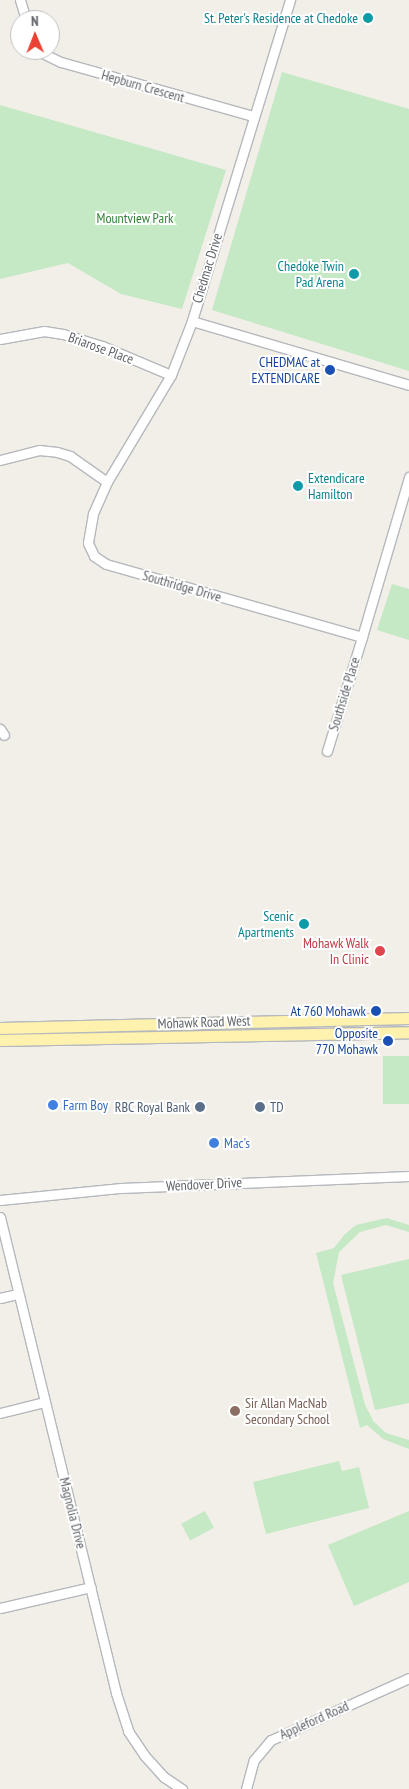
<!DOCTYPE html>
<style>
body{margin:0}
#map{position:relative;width:409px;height:1789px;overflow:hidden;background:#f1efe8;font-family:"PT Sans Narrow",sans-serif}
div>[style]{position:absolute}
.green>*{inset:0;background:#c5e8c5;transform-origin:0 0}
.roads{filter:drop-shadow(1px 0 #b5b8bc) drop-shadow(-1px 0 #b5b8bc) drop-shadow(0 1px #b5b8bc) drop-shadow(0 -1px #b5b8bc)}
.minor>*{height:9px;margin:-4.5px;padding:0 4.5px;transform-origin:4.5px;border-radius:4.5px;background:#fff}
.major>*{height:11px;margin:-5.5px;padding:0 5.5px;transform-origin:5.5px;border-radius:5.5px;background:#fff2af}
.dots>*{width:14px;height:14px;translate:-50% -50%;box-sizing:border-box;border:2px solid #fff;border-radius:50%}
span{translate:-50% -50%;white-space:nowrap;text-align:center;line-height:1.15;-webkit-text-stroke:4px #fff;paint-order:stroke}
.culture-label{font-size:14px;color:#0d838f}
.right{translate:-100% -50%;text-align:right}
.left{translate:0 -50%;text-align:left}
.street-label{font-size:14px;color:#5f6368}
.park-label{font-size:14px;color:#348238}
.transit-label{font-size:14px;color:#164399}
.health-label{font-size:14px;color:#be3a42}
.shop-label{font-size:14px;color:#366cbe}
.service-label{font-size:14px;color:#4e5e75}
.education-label{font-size:14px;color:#785e54}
.north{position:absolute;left:10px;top:10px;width:50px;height:50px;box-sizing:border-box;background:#fff;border:1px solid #bfc1c3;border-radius:50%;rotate:359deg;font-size:14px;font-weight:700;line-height:20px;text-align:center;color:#5f6368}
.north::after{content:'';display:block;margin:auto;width:18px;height:22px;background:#ea4335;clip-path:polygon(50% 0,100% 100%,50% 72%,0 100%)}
</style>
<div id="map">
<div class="green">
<div style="clip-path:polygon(282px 72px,409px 109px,409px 371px,212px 310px)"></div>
<div style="clip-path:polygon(0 105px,226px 170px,182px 309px,121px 294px,68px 263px,0 279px)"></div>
<div style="clip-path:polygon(392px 584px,409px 589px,409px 640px,377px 630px)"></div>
<div style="left:383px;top:1056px;width:26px;height:48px"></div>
<div style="clip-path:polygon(387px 1218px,409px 1225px,409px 1232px,386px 1225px,360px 1232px,339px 1252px,333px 1283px,365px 1405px,374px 1422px,386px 1433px,409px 1440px,409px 1449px,383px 1439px,367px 1425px,360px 1428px,316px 1253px,334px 1248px,345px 1234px,356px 1225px)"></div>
<div style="clip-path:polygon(409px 1259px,409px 1403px,375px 1410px,341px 1275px)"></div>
<div style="clip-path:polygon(339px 1461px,342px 1471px,359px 1467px,369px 1508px,266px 1534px,253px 1482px)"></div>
<div style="left:205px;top:1511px;width:19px;height:27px;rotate:62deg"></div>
<div style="clip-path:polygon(409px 1511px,409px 1582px,354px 1606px,328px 1545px)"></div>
</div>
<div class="roads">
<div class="minor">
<div style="left:20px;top:0;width:21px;rotate:73deg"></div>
<div style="left:290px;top:0;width:336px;rotate:107deg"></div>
<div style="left:192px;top:321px;width:226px;rotate:16.4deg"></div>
<div style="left:36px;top:50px;width:28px;rotate:26deg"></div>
<div style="left:61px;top:62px;width:199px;rotate:15.7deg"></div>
<div style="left:192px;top:321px;width:58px;rotate:111.3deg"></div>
<div style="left:171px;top:375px;width:125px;rotate:120.9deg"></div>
<div style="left:107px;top:482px;width:35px;rotate:114deg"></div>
<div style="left:93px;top:514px;width:29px;rotate:100deg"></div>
<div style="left:88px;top:543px;width:14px;rotate:65deg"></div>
<div style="left:94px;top:556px;width:14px;rotate:34deg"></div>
<div style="left:106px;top:564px;width:266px;rotate:15.9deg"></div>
<div style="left:362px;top:637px;width:167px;rotate:-73.6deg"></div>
<div style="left:0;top:339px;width:45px;rotate:-10.3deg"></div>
<div style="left:44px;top:331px;width:19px;rotate:9deg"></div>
<div style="left:63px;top:334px;width:41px;rotate:17.1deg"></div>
<div style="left:102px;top:346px;width:75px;rotate:22.8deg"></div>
<div style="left:0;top:460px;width:40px;rotate:-14.4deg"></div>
<div style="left:39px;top:450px;width:18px;rotate:6deg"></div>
<div style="left:57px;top:452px;width:14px;rotate:17deg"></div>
<div style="left:70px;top:456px;width:45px;rotate:35.1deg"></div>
<div style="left:0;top:729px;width:7px;rotate:56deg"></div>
<div style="left:327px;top:751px;width:119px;rotate:-72.9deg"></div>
<div style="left:0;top:1200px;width:122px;rotate:-5.7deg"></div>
<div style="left:121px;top:1188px;width:288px;rotate:-2.4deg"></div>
<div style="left:0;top:1217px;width:490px;rotate:76.3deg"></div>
<div style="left:116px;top:1693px;width:40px;rotate:72deg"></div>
<div style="left:128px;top:1731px;width:29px;rotate:56deg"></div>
<div style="left:144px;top:1755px;width:30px;rotate:48deg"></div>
<div style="left:164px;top:1777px;width:22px;rotate:34deg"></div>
<div style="left:0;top:1298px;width:17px;rotate:-13deg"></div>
<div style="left:0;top:1413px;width:45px;rotate:-14deg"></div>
<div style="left:0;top:1608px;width:93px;rotate:-13deg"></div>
<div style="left:246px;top:1789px;width:30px;rotate:-75deg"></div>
<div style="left:254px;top:1760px;width:26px;rotate:-50deg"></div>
<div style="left:271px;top:1740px;width:151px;rotate:-24.2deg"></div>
</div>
<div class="major">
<div style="left:0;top:1028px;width:409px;rotate:-1.4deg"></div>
<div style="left:0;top:1040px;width:409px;rotate:-1.1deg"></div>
</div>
</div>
<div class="dots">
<div style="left:368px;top:18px;background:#0f9aa8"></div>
<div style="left:354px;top:274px;background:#0f9aa8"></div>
<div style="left:330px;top:370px;background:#1a4fb4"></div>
<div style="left:298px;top:486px;background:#0f9aa8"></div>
<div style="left:304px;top:924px;background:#0f9aa8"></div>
<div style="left:380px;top:951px;background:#e0444e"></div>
<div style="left:376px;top:1011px;background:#1a4fb4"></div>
<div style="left:388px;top:1041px;background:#1a4fb4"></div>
<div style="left:53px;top:1105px;background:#3f7fe0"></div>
<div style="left:200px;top:1107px;background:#5c6f8a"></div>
<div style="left:260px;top:1107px;background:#5c6f8a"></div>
<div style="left:214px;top:1143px;background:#3f7fe0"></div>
<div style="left:235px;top:1411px;background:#8d6e63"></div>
</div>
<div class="culture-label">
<span class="right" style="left:358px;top:18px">St. Peter's Residence at Chedoke</span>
<span class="right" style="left:344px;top:274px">Chedoke Twin<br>Pad Arena</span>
<span class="left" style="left:308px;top:486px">Extendicare<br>Hamilton</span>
<span class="right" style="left:294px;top:924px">Scenic<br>Apartments</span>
</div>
<div class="street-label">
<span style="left:143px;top:86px;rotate:16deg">Hepburn Crescent</span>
<span style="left:207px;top:268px;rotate:-73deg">Chedmac Drive</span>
<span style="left:101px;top:348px;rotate:20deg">Briarose Place</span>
<span style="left:182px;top:586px;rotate:16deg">Southridge Drive</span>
<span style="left:344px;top:694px;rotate:-73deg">Southside Place</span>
<span style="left:204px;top:1022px;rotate:-2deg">Mohawk Road West</span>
<span style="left:204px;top:1184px;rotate:-3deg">Wendover Drive</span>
<span style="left:73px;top:1513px;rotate:76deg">Magnolia Drive</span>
<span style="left:314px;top:1720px;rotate:-24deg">Appleford Road</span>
</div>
<div class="park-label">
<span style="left:135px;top:218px">Mountview Park</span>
</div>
<div class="transit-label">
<span class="right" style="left:320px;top:370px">CHEDMAC at<br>EXTENDICARE</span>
<span class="right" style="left:366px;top:1011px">At 760 Mohawk</span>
<span class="right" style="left:378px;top:1041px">Opposite<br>770 Mohawk</span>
</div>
<div class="health-label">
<span class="right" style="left:369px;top:951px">Mohawk Walk<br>In Clinic</span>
</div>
<div class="shop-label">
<span class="left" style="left:63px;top:1105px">Farm Boy</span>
<span class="left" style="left:224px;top:1143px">Mac's</span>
</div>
<div class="service-label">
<span class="right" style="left:190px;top:1107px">RBC Royal Bank</span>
<span class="left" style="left:270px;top:1107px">TD</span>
</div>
<div class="education-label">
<span class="left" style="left:245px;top:1411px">Sir Allan MacNab<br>Secondary School</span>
</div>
<div class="north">N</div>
</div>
